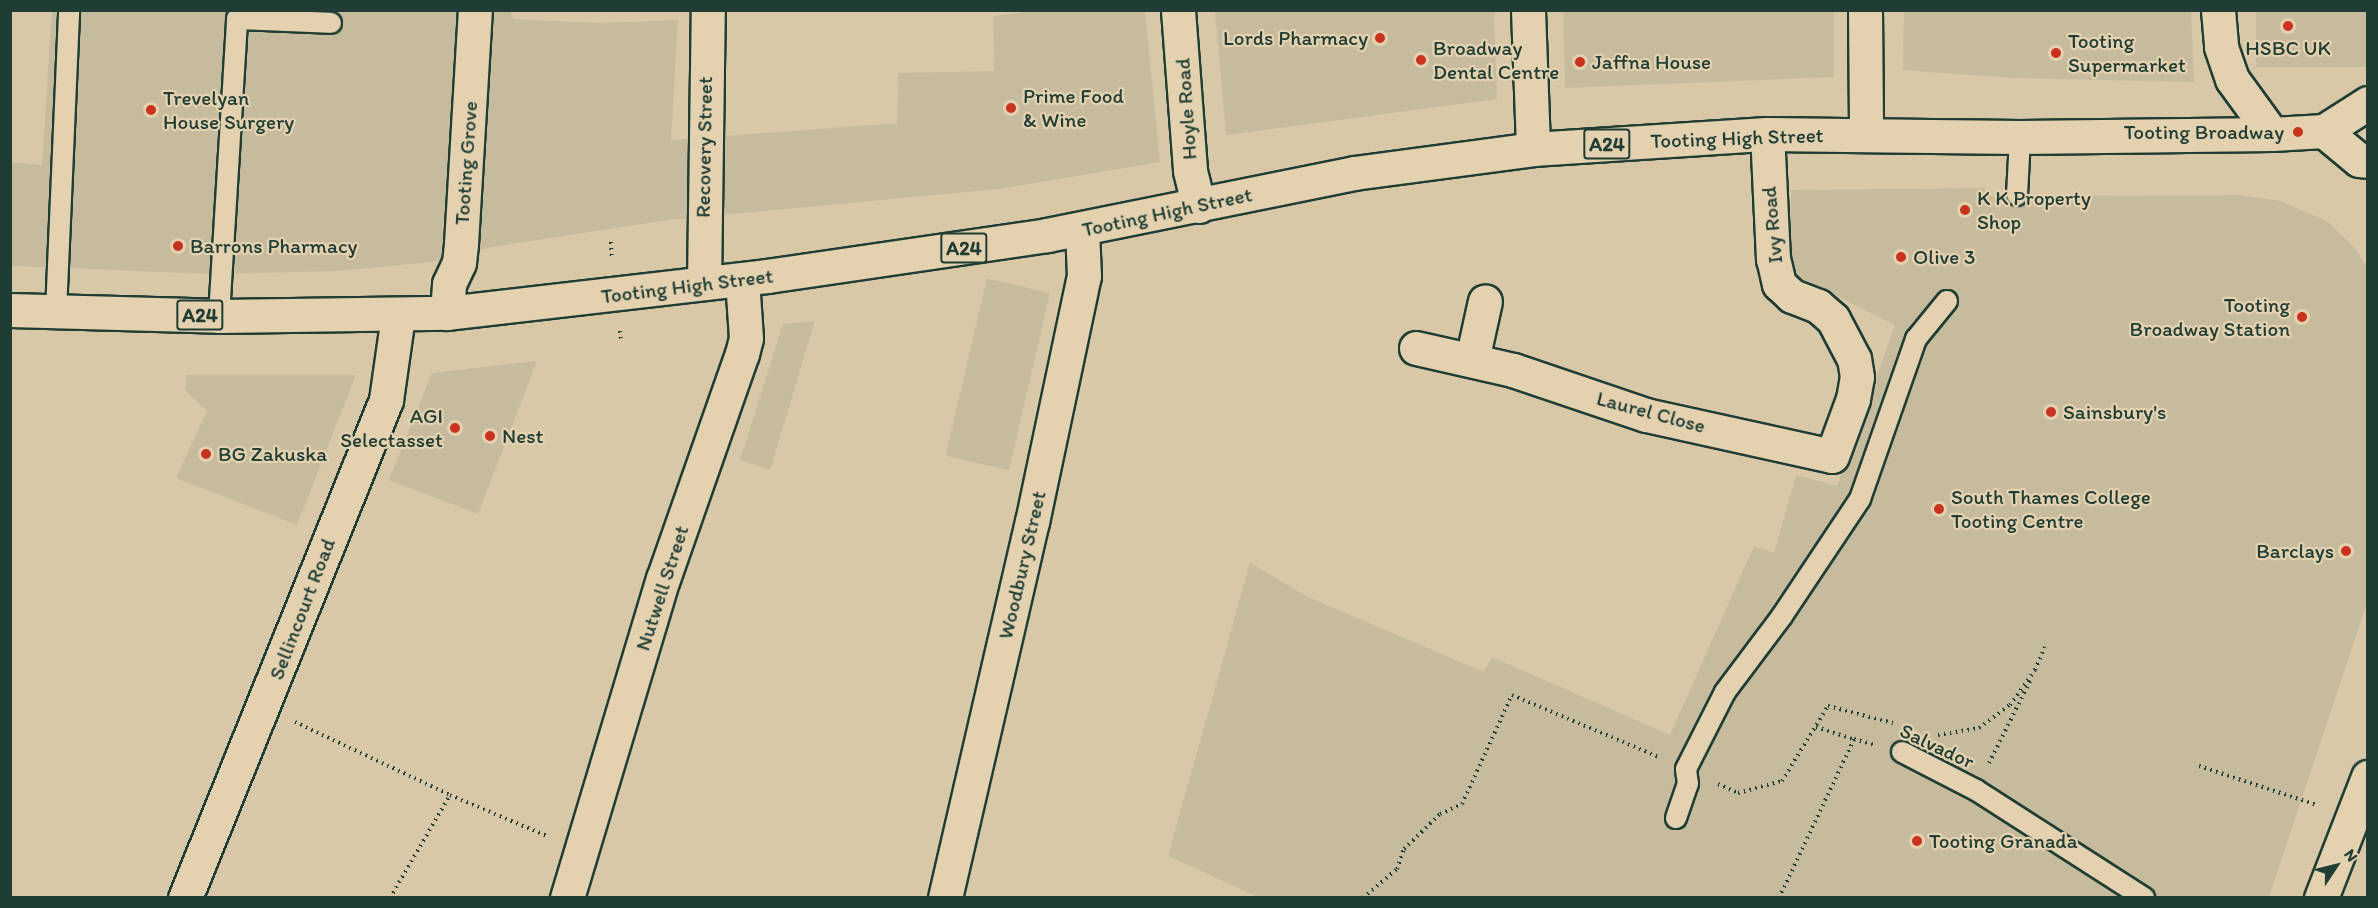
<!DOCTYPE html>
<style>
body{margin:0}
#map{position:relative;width:2378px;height:908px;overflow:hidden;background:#d8c8a8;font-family:Itim,sans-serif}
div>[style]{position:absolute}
.built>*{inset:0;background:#c7bb9d;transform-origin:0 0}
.path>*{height:4px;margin-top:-2px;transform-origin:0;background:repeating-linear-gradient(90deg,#1f3d34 0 1.5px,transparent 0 6px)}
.roads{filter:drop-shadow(2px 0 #1f3d34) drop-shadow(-2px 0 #1f3d34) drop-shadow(0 2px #1f3d34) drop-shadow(0 -2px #1f3d34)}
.service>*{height:20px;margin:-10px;padding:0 10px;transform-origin:10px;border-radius:10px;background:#e4d1af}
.minor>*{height:33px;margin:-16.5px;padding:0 16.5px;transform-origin:16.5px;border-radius:16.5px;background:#e4d1af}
.primary>*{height:33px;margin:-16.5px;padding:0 16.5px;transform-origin:16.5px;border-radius:16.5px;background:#e4d1af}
.trunk>*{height:33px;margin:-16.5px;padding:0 16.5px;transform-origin:16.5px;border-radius:16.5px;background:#e4d1af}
.dots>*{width:16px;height:16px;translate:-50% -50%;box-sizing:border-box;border:3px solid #e4d1af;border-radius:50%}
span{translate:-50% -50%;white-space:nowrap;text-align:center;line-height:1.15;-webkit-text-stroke:4.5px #e4d1af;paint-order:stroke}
.shield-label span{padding:2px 4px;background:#e4d1af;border:2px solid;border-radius:4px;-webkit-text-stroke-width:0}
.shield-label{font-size:20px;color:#1f3d34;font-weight:700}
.poi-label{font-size:21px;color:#1f3d34}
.right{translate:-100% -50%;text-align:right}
.left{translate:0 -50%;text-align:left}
.street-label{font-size:21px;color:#1f3d34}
.frame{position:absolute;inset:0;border:12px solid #1f3d34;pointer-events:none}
.north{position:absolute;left:2306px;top:836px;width:60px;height:60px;-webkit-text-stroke:4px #e4d1af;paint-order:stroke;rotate:55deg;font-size:16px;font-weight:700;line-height:24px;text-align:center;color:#1f3d34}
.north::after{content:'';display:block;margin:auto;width:21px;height:27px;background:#1f3d34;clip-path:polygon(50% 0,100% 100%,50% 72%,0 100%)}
</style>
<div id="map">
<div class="built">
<div style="clip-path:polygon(52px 10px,510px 10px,513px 19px,601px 23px,678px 20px,671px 140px,897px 123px,898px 73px,994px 71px,993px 16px,1043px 10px,1145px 11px,1160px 162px,999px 189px,668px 220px,492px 247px,432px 262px,337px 271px,212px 274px,11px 266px,10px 162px,42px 165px)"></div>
<div style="clip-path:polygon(1215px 11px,1494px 11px,1497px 99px,1226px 135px)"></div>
<div style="clip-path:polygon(1563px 11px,1834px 11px,1834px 77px,1565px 88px)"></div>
<div style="clip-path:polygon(1904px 11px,2191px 11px,2194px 82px,2010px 78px,1903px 70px)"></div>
<div style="left:2256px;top:11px;width:111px;height:56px"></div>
<div style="clip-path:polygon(1985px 188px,1985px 196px,2239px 195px,2281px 201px,2328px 222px,2355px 248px,2367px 267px,2367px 603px,2269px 897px,1260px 898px,1168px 856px,1250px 563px,1308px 597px,1484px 672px,1492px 657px,1670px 735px,1754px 546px,1774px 553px,1796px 475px,1837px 486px,1895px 325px,1791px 273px,1791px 190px)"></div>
<div style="left:1050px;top:293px;width:182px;height:65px;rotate:103deg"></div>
<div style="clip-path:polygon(815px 321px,770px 470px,740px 460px,783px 324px)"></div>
<div style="clip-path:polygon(537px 361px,478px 514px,389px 480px,432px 373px)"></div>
<div style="clip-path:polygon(186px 375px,356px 375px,297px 525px,176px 478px,207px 411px,185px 390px)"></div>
</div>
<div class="path">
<div style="left:611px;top:242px;width:17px;rotate:87deg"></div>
<div style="left:620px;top:331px;width:8px;rotate:83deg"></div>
<div style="left:295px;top:722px;width:171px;rotate:25.2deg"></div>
<div style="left:450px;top:795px;width:105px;rotate:22.9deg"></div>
<div style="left:1816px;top:727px;width:40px;rotate:18deg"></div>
<div style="left:1938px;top:735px;width:42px;rotate:-9.7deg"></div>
<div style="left:1979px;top:728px;width:39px;rotate:-37deg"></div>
<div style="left:2010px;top:705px;width:43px;rotate:-54.5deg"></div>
<div style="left:2035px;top:670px;width:25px;rotate:-67deg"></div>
<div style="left:1989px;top:763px;width:92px;rotate:-63.4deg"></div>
<div style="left:2199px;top:766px;width:124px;rotate:18.3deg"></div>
<div style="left:1718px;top:784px;width:22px;rotate:24deg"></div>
<div style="left:1738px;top:793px;width:46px;rotate:-15.3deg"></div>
<div style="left:1782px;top:781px;width:88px;rotate:-58.5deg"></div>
<div style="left:1828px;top:706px;width:67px;rotate:14.7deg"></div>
<div style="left:390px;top:898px;width:119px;rotate:-59.8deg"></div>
<div style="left:1363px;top:898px;width:45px;rotate:-40.5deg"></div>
<div style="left:1397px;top:869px;width:21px;rotate:-71deg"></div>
<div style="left:1404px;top:849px;width:50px;rotate:-44.2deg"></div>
<div style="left:1440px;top:814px;width:24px;rotate:-24deg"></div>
<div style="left:1462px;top:804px;width:120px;rotate:-65.4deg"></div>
<div style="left:1512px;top:695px;width:160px;rotate:22.9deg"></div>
<div style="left:1779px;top:898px;width:176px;rotate:-64.7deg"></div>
<div style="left:1854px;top:739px;width:22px;rotate:16deg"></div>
</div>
<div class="roads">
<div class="service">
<div style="left:2017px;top:195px;width:58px;rotate:-87deg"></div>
<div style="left:56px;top:312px;width:302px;rotate:-87.5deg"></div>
<div style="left:219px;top:316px;width:298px;rotate:-86.5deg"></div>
<div style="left:237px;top:19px;width:94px;rotate:2.4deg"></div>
<div style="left:1902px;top:752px;width:83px;rotate:27.2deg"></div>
<div style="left:1976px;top:790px;width:200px;rotate:32.7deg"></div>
<div style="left:1676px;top:818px;width:36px;rotate:-71deg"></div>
<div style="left:1688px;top:784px;width:15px;rotate:-98deg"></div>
<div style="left:1686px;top:769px;width:86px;rotate:-63.1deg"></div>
<div style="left:1725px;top:692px;width:95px;rotate:-53.1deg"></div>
<div style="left:1782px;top:616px;width:141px;rotate:-56.3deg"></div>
<div style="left:1860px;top:499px;width:170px;rotate:-70.7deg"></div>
<div style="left:1916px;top:339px;width:49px;rotate:-50.8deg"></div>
</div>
<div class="minor">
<div style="left:1178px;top:10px;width:161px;rotate:85.7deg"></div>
<div style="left:1190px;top:171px;width:36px;rotate:76deg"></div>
<div style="left:1528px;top:10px;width:139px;rotate:87.9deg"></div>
<div style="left:1865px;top:10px;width:123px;rotate:89.5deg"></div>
<div style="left:2218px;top:10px;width:37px;rotate:85deg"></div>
<div style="left:2221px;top:47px;width:34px;rotate:71deg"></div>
<div style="left:2232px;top:79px;width:68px;rotate:54deg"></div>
<div style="left:704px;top:283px;width:273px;rotate:-89.2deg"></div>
<div style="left:447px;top:313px;width:29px;rotate:-86deg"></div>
<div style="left:449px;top:284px;width:23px;rotate:-65deg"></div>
<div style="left:459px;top:263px;width:19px;rotate:-84deg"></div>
<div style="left:461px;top:244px;width:234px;rotate:-86.6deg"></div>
<div style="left:1416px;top:348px;width:99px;rotate:12.8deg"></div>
<div style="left:1513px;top:370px;width:140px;rotate:18.7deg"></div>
<div style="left:1646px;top:415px;width:190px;rotate:12.4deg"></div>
<div style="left:1832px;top:456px;width:61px;rotate:-69.8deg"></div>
<div style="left:1853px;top:399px;width:22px;rotate:-80deg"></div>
<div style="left:1857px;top:377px;width:18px;rotate:-99deg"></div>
<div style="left:1854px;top:359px;width:45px;rotate:-117.7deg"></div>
<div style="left:1833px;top:319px;width:20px;rotate:-139deg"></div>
<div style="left:1818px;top:306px;width:28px;rotate:-159deg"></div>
<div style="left:1792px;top:296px;width:18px;rotate:-137deg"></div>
<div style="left:1779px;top:284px;width:26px;rotate:-103deg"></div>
<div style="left:1773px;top:259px;width:125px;rotate:-92.7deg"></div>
<div style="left:1472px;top:360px;width:60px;rotate:-77.6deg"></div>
<div style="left:185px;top:898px;width:537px;rotate:-68.02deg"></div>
<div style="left:386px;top:400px;width:85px;rotate:-81.9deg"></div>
<div style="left:567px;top:898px;width:333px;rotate:-73.3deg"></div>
<div style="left:663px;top:579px;width:238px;rotate:-70.7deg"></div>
<div style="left:742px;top:354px;width:16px;rotate:-76deg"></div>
<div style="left:746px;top:338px;width:59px;rotate:-93.9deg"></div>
<div style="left:945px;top:898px;width:386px;rotate:-77deg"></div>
<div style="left:1032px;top:522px;width:251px;rotate:-78.1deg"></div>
<div style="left:1084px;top:276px;width:46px;rotate:-92.5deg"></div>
</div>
<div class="primary">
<div style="left:2321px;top:898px;width:130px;rotate:-68.8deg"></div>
</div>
<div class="trunk">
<div style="left:2324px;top:131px;width:45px;rotate:39.6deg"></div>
<div style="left:2359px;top:160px;width:9px;rotate:6deg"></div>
<div style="left:10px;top:310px;width:209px;rotate:1.6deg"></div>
<div style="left:219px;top:316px;width:228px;rotate:-0.8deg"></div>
<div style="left:447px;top:313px;width:322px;rotate:-6.6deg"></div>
<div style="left:767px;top:276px;width:283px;rotate:-8.3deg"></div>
<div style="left:1047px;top:235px;width:313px;rotate:-11.4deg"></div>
<div style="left:1354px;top:173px;width:181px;rotate:-7.6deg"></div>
<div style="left:1533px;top:149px;width:234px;rotate:-3.7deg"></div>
<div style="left:1767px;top:134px;width:253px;rotate:0.7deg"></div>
<div style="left:2020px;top:137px;width:252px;rotate:-0.7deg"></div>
<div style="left:2272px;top:134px;width:52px;rotate:-3.3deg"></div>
<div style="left:2324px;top:131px;width:52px;rotate:-32.5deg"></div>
</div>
</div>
<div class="dots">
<div style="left:2288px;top:26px;background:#c8321e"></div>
<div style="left:1380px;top:38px;background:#c8321e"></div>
<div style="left:2056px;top:53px;background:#c8321e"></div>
<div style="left:1421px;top:60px;background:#c8321e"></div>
<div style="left:1580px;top:62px;background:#c8321e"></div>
<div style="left:1011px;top:108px;background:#c8321e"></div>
<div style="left:151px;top:110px;background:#c8321e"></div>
<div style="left:2298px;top:132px;background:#c8321e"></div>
<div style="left:1965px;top:210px;background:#c8321e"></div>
<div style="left:178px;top:246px;background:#c8321e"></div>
<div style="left:1901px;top:257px;background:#c8321e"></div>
<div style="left:2302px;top:317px;background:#c8321e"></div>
<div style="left:2051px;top:412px;background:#c8321e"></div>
<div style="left:455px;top:428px;background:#c8321e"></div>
<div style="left:490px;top:436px;background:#c8321e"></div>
<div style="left:206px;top:454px;background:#c8321e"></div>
<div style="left:1939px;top:509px;background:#c8321e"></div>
<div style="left:2346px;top:551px;background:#c8321e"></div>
<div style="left:1917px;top:841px;background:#c8321e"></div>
</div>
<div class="shield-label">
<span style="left:1607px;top:144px">A24</span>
<span style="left:964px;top:248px">A24</span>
<span style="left:200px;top:315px">A24</span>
</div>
<div class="poi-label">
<span class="right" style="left:1368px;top:38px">Lords Pharmacy</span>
<span class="left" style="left:2068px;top:53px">Tooting<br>Supermarket</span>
<span class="left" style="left:1433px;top:60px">Broadway<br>Dental Centre</span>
<span style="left:2288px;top:48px">HSBC UK</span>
<span class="left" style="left:1592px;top:62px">Jaffna House</span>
<span class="left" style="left:1023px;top:108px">Prime Food<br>&amp; Wine</span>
<span class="left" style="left:163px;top:110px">Trevelyan<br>House Surgery</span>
<span class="right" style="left:2284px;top:132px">Tooting Broadway</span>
<span class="left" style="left:1977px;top:210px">K K Property<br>Shop</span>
<span class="left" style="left:190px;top:246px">Barrons Pharmacy</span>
<span class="left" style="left:1913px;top:257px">Olive 3</span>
<span class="right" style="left:2290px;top:317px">Tooting<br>Broadway Station</span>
<span class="left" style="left:2063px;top:412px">Sainsbury's</span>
<span class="right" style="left:443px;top:428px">AGI<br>Selectasset</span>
<span class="left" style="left:502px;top:436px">Nest</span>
<span class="left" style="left:218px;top:454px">BG Zakuska</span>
<span class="left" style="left:1951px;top:509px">South Thames College<br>Tooting Centre</span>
<span class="right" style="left:2334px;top:551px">Barclays</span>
<span class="left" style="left:1929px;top:841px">Tooting Granada</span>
</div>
<div class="street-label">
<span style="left:1186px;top:109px;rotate:-94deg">Hoyle Road</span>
<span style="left:1737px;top:138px;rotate:-2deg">Tooting High Street</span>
<span style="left:704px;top:147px;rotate:-89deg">Recovery Street</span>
<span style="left:466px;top:163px;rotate:-86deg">Tooting Grove</span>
<span style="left:1167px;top:212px;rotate:-12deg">Tooting High Street</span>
<span style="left:1772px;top:225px;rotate:-95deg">Ivy Road</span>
<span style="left:687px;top:286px;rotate:-7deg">Tooting High Street</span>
<span style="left:1651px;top:412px;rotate:15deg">Laurel Close</span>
<span style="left:1022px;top:565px;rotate:-77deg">Woodbury Street</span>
<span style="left:662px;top:588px;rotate:-72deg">Nutwell Street</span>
<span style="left:302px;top:609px;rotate:-69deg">Sellincourt Road</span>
<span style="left:1937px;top:746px;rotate:25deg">Salvador</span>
</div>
<div class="frame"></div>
<div class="north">N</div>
</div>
